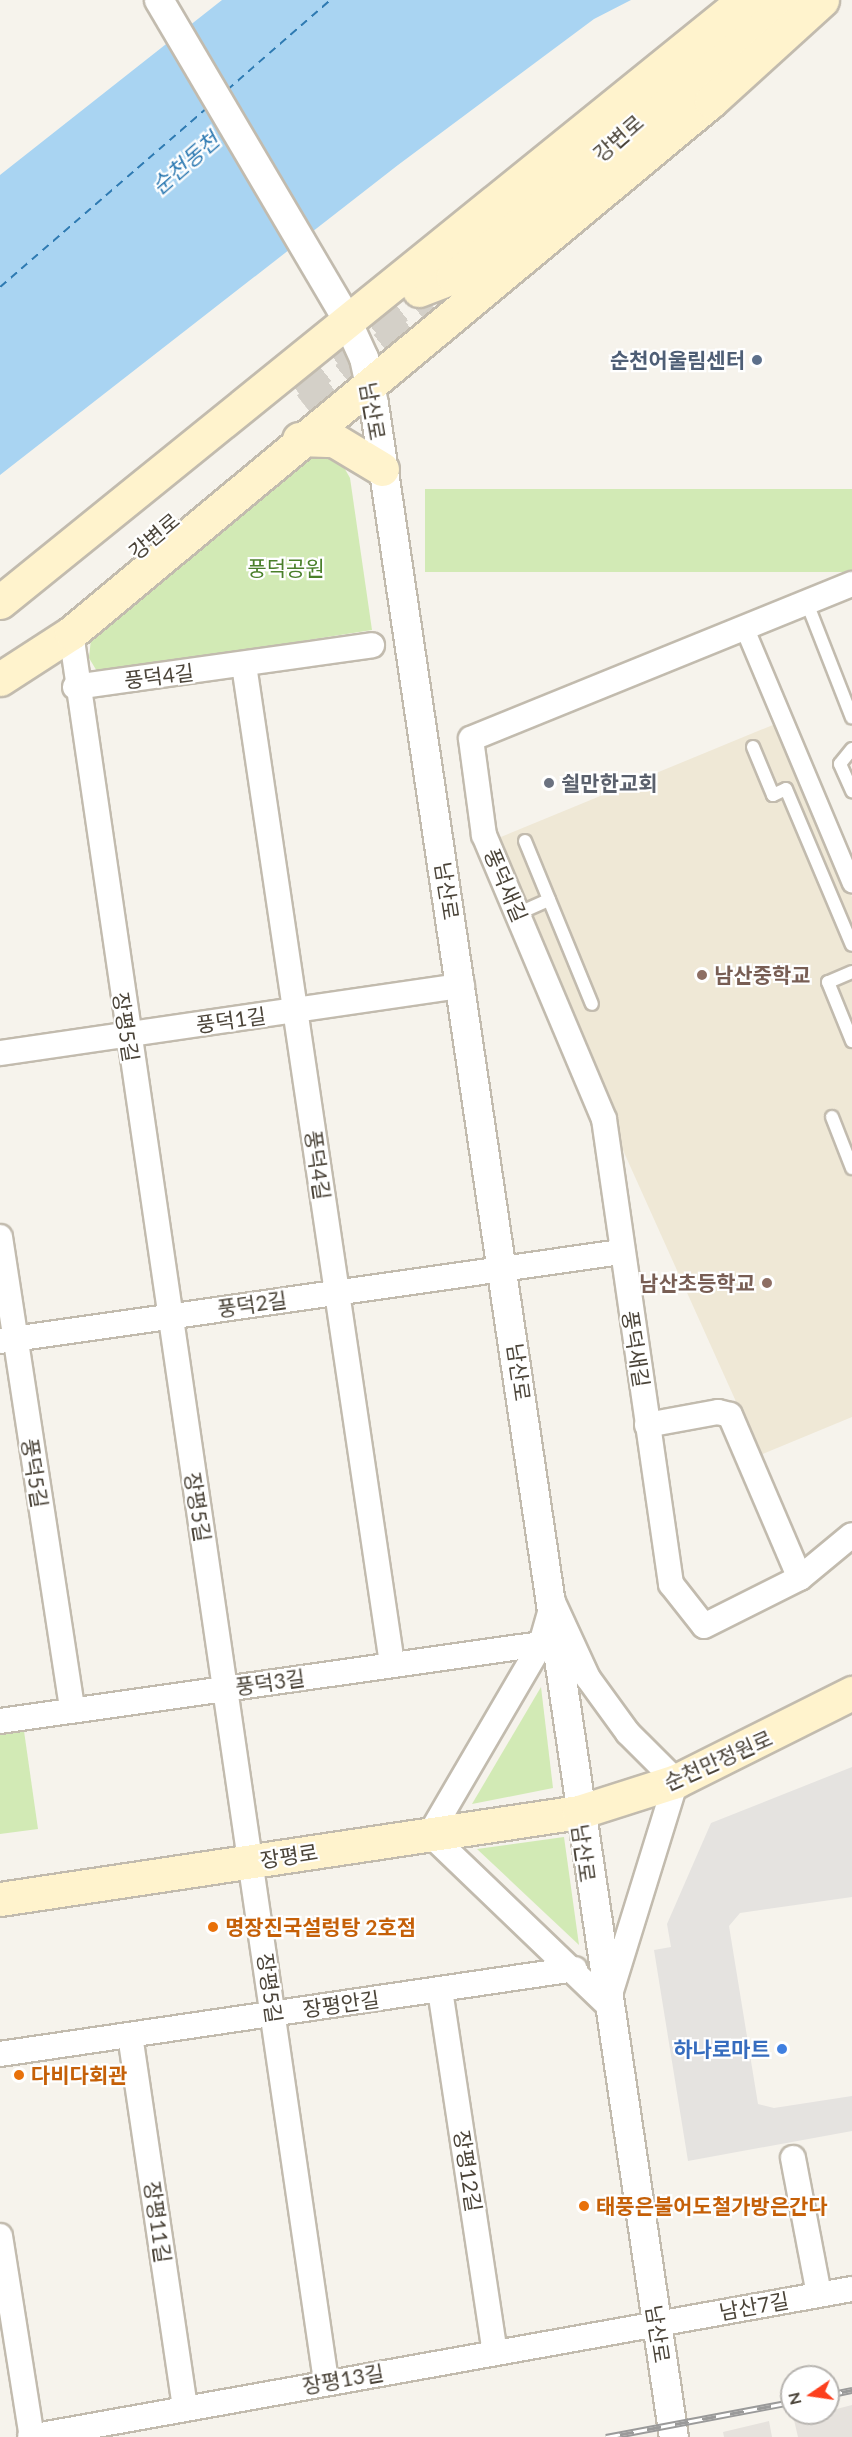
<!DOCTYPE html>
<meta charset="utf-8">
<style>
body{margin:0}
#map{position:relative;width:852px;height:2437px;overflow:hidden;background:#f6f3ec;font-family:Lato,"Noto Sans KR",sans-serif}
div>[style]{position:absolute}
.industrial>*{inset:0;background:#e6e2dd}
.education>*{inset:0;background:#efe8d6}
.green>*{inset:0;background:#d2eab5;transform-origin:0 0}
.parking>*{inset:0;background:#e5e3e0}
.water>*{inset:0;background:#a9d4f2}
.ferry>*{height:1.5px;margin-top:-0.75px;transform-origin:0;background:repeating-linear-gradient(90deg,#2e7ab2 0 8px,transparent 0 14px)}
.secondary-tunnel>*{height:33px;margin-top:-16.5px;transform-origin:0;background:repeating-linear-gradient(90deg,#d4d0c8 0 33px,transparent 0 49px)}
.roads{filter:drop-shadow(2px 0 #c2bbae) drop-shadow(-2px 0 #c2bbae) drop-shadow(0 2px #c2bbae) drop-shadow(0 -2px #c2bbae)}
.service>*{height:12px;margin:-6px;padding:0 6px;transform-origin:6px;border-radius:6px;background:#fff}
.pedestrian>*{height:18px;margin:-9px;padding:0 9px;transform-origin:9px;border-radius:9px;background:#fff}
.minor>*{height:24px;margin:-12px;padding:0 12px;transform-origin:12px;border-radius:12px;background:#fff}
.tertiary>*{height:28px;margin:-14px;padding:0 14px;transform-origin:14px;border-radius:14px;background:#fff}
.secondary>*{height:33px;margin:-16.5px;padding:0 16.5px;transform-origin:16.5px;border-radius:16.5px;background:#fff3cd}
.rail>*{height:7px;margin-top:-3.5px;transform-origin:0;background:repeating-linear-gradient(90deg,#fff 0 14px,#9a9a9a 0 28px);box-sizing:border-box;border-block:2px solid #9a9a9a}
.dots>*{width:16px;height:16px;translate:-50% -50%;box-sizing:border-box;border:3px solid #fff;border-radius:50%}
span{translate:-50% -50%;white-space:nowrap;text-align:center;line-height:1.15;-webkit-text-stroke:4.5px #fff;paint-order:stroke}
.street-label{font-size:21px;color:#4b4439}
.service-label{font-size:21px;color:#4e5e75;font-weight:700}
.right{translate:-100% -50%;text-align:right}
.park-label{font-size:21px;color:#4a7f2a}
.worship-label{font-size:21px;color:#5b616d;font-weight:700}
.left{translate:0 -50%;text-align:left}
.education-label{font-size:21px;color:#785e54;font-weight:700}
.food-label{font-size:21px;color:#c56008;font-weight:700}
.shop-label{font-size:21px;color:#366cbe;font-weight:700}
.water-label{font-size:22px;color:#2e7ab2;font-style:italic}
.north{position:absolute;left:780px;top:2365px;width:60px;height:60px;box-sizing:border-box;background:#fff;border:2px solid #b7b4b0;border-radius:50%;rotate:257deg;font-size:16px;font-weight:700;line-height:24px;text-align:center;color:#4b4439}
.north::after{content:'';display:block;margin:auto;width:21px;height:27px;background:#fc3f1d;clip-path:polygon(50% 0,100% 100%,50% 72%,0 100%)}
</style>
<div id="map">
<div class="industrial">
<div style="clip-path:polygon(852px 2405px,852px 2437px,798px 2437px,794px 2420px)"></div>
<div style="clip-path:polygon(769px 2421px,772px 2437px,724px 2437px,723px 2432px)"></div>
</div>
<div class="education">
<div style="clip-path:polygon(780px 722px,852px 897px,852px 1417px,760px 1455px,622px 1148px,496px 839px)"></div>
</div>
<div class="green">
<div style="clip-path:polygon(318px 450px,341px 462px,350px 478px,372px 630px,98px 673px,89px 658px,92px 629px)"></div>
<div style="left:852px;top:489px;width:83px;height:427px;rotate:90deg"></div>
<div style="clip-path:polygon(541px 1687px,553px 1788px,472px 1804px)"></div>
<div style="clip-path:polygon(24px 1731px,38px 1829px,0 1834px,0 1734px)"></div>
<div style="clip-path:polygon(564px 1837px,579px 1945px,477px 1849px)"></div>
</div>
<div class="parking">
<div style="clip-path:polygon(852px 1767px,852px 1897px,740px 1913px,729px 1926px,758px 2104px,774px 2108px,852px 2096px,852px 2131px,688px 2161px,654px 1950px,671px 1947px,667px 1924px,711px 1823px)"></div>
</div>
<div class="water">
<div style="clip-path:polygon(222px 0,631px 0,594px 19px,398px 165px,0 475px,0 175px)"></div>
</div>
<div class="ferry">
<div style="left:227px;top:90px;width:137px;rotate:-41.1deg"></div>
<div style="left:0;top:287px;width:275px;rotate:-40.9deg"></div>
</div>
<div class="secondary-tunnel">
<div style="left:295px;top:388px;width:158px;rotate:-38.3deg"></div>
<div style="left:307px;top:408px;width:162px;rotate:-38.2deg"></div>
</div>
<div class="roads">
<div class="service">
<div style="left:807px;top:603px;width:123px;rotate:68.6deg"></div>
<div style="left:753px;top:747px;width:52px;rotate:67.4deg"></div>
<div style="left:773px;top:795px;width:14px;rotate:-25deg"></div>
<div style="left:786px;top:789px;width:169px;rotate:67.1deg"></div>
<div style="left:852px;top:749px;width:19px;rotate:129deg"></div>
<div style="left:840px;top:764px;width:30px;rotate:66deg"></div>
<div style="left:525px;top:841px;width:176px;rotate:67.7deg"></div>
<div style="left:517px;top:914px;width:35px;rotate:-24deg"></div>
<div style="left:852px;top:972px;width:26px;rotate:157deg"></div>
<div style="left:828px;top:982px;width:64px;rotate:67.9deg"></div>
<div style="left:832px;top:1117px;width:55px;rotate:68.6deg"></div>
</div>
<div class="pedestrian">
<div style="left:745px;top:629px;width:276px;rotate:67.2deg"></div>
</div>
<div class="minor">
<div style="left:852px;top:584px;width:411px;rotate:157.9deg"></div>
<div style="left:471px;top:739px;width:97px;rotate:82.3deg"></div>
<div style="left:484px;top:835px;width:308px;rotate:67.1deg"></div>
<div style="left:604px;top:1119px;width:470px;rotate:81.8deg"></div>
<div style="left:671px;top:1584px;width:53px;rotate:51.8deg"></div>
<div style="left:704px;top:1626px;width:107px;rotate:-26.6deg"></div>
<div style="left:800px;top:1578px;width:67px;rotate:-39.6deg"></div>
<div style="left:71px;top:633px;width:1767px;rotate:81.7deg"></div>
<div style="left:244px;top:665px;width:1010px;rotate:81.57deg"></div>
<div style="left:75px;top:687px;width:300px;rotate:-8deg"></div>
<div style="left:0;top:1053px;width:467px;rotate:-8.3deg"></div>
<div style="left:0;top:1237px;width:477px;rotate:81.3deg"></div>
<div style="left:0;top:1341px;width:627px;rotate:-8.16deg"></div>
<div style="left:647px;top:1425px;width:72px;rotate:-10.4deg"></div>
<div style="left:718px;top:1412px;width:12px;rotate:14deg"></div>
<div style="left:730px;top:1415px;width:177px;rotate:66.8deg"></div>
<div style="left:553px;top:1602px;width:84px;rotate:65.3deg"></div>
<div style="left:588px;top:1678px;width:68px;rotate:54deg"></div>
<div style="left:628px;top:1733px;width:68px;rotate:45deg"></div>
<div style="left:676px;top:1781px;width:233px;rotate:107.2deg"></div>
<div style="left:607px;top:2004px;width:245px;rotate:-136.2deg"></div>
<div style="left:430px;top:1834px;width:220px;rotate:-59.7deg"></div>
<div style="left:541px;top:1644px;width:44px;rotate:-74.1deg"></div>
<div style="left:0;top:1721px;width:546px;rotate:-8.1deg"></div>
<div style="left:440px;top:1990px;width:366px;rotate:81.4deg"></div>
<div style="left:130px;top:2035px;width:377px;rotate:81.6deg"></div>
<div style="left:0;top:2054px;width:581px;rotate:-8.41deg"></div>
<div style="left:793px;top:2158px;width:138px;rotate:79.2deg"></div>
<div style="left:0;top:2236px;width:204px;rotate:81deg"></div>
<div style="left:30px;top:2437px;width:835px;rotate:-10.21deg"></div>
</div>
<div class="tertiary">
<div style="left:159px;top:0;width:362px;rotate:59.5deg"></div>
<div style="left:343px;top:312px;width:51px;rotate:65.5deg"></div>
<div style="left:364px;top:358px;width:47px;rotate:77.7deg"></div>
<div style="left:374px;top:404px;width:2055px;rotate:81.61deg"></div>
</div>
<div class="secondary">
<div style="left:419px;top:290px;width:36px;rotate:-21deg"></div>
<div style="left:453px;top:277px;width:432px;rotate:-39.9deg"></div>
<div style="left:299px;top:439px;width:35px;rotate:2deg"></div>
<div style="left:334px;top:440px;width:56px;rotate:31.1deg"></div>
<div style="left:0;top:602px;width:957px;rotate:-38.98deg"></div>
<div style="left:0;top:679px;width:85px;rotate:-32.9deg"></div>
<div style="left:71px;top:633px;width:832px;rotate:-39.74deg"></div>
<div style="left:711px;top:101px;width:150px;rotate:-42.3deg"></div>
<div style="left:0;top:1899px;width:585px;rotate:-8.55deg"></div>
<div style="left:579px;top:1812px;width:102px;rotate:-17.7deg"></div>
<div style="left:676px;top:1781px;width:197px;rotate:-26.6deg"></div>
</div>
</div>
<div class="rail">
<div style="left:828px;top:2395px;width:25px;rotate:-12deg"></div>
<div style="left:606px;top:2437px;width:189px;rotate:-10.7deg"></div>
</div>
<div class="dots">
<div style="left:757px;top:360px;background:#5c6f8a"></div>
<div style="left:549px;top:783px;background:#6b7280"></div>
<div style="left:702px;top:975px;background:#8d6e63"></div>
<div style="left:767px;top:1283px;background:#8d6e63"></div>
<div style="left:213px;top:1927px;background:#e8710a"></div>
<div style="left:782px;top:2049px;background:#3f7fe0"></div>
<div style="left:19px;top:2075px;background:#e8710a"></div>
<div style="left:584px;top:2206px;background:#e8710a"></div>
</div>
<div class="street-label">
<span style="left:618px;top:138px;rotate:-41deg">강변로</span>
<span style="left:373px;top:411px;rotate:80deg">남산로</span>
<span style="left:154px;top:536px;rotate:-40deg">강변로</span>
<span style="left:159px;top:676px;rotate:-7deg">풍덕4길</span>
<span style="left:506px;top:885px;rotate:67deg">풍덕새길</span>
<span style="left:447px;top:891px;rotate:81deg">남산로</span>
<span style="left:231px;top:1020px;rotate:-8deg">풍덕1길</span>
<span style="left:126px;top:1027px;rotate:81deg">장평5길</span>
<span style="left:318px;top:1165px;rotate:82deg">풍덕4길</span>
<span style="left:252px;top:1304px;rotate:-8deg">풍덕2길</span>
<span style="left:636px;top:1349px;rotate:81deg">풍덕새길</span>
<span style="left:519px;top:1372px;rotate:82deg">남산로</span>
<span style="left:35px;top:1473px;rotate:81deg">풍덕5길</span>
<span style="left:198px;top:1507px;rotate:81deg">장평5길</span>
<span style="left:270px;top:1682px;rotate:-8deg">풍덕3길</span>
<span style="left:718px;top:1760px;rotate:-24deg">순천만정원로</span>
<span style="left:584px;top:1853px;rotate:82deg">남산로</span>
<span style="left:289px;top:1856px;rotate:-9deg">장평로</span>
<span style="left:270px;top:1988px;rotate:82deg">장평5길</span>
<span style="left:341px;top:2004px;rotate:-8deg">장평안길</span>
<span style="left:468px;top:2171px;rotate:81deg">장평12길</span>
<span style="left:158px;top:2222px;rotate:82deg">장평11길</span>
<span style="left:754px;top:2306px;rotate:-10deg">남산7길</span>
<span style="left:658px;top:2334px;rotate:81deg">남산로</span>
<span style="left:343px;top:2379px;rotate:-10deg">장평13길</span>
</div>
<div class="service-label">
<span class="right" style="left:745px;top:360px">순천어울림센터</span>
</div>
<div class="park-label">
<span style="left:286px;top:568px">풍덕공원</span>
</div>
<div class="worship-label">
<span class="left" style="left:561px;top:783px">쉴만한교회</span>
</div>
<div class="education-label">
<span class="left" style="left:714px;top:975px">남산중학교</span>
<span class="right" style="left:755px;top:1283px">남산초등학교</span>
</div>
<div class="food-label">
<span class="left" style="left:225px;top:1927px">명장진국설렁탕 2호점</span>
<span class="left" style="left:31px;top:2075px">다비다회관</span>
<span class="left" style="left:596px;top:2206px">태풍은불어도철가방은간다</span>
</div>
<div class="shop-label">
<span class="right" style="left:770px;top:2049px">하나로마트</span>
</div>
<div class="water-label">
<span style="left:185px;top:163px;rotate:-41deg">순천동천</span>
</div>
<div class="north">N</div>
</div>
